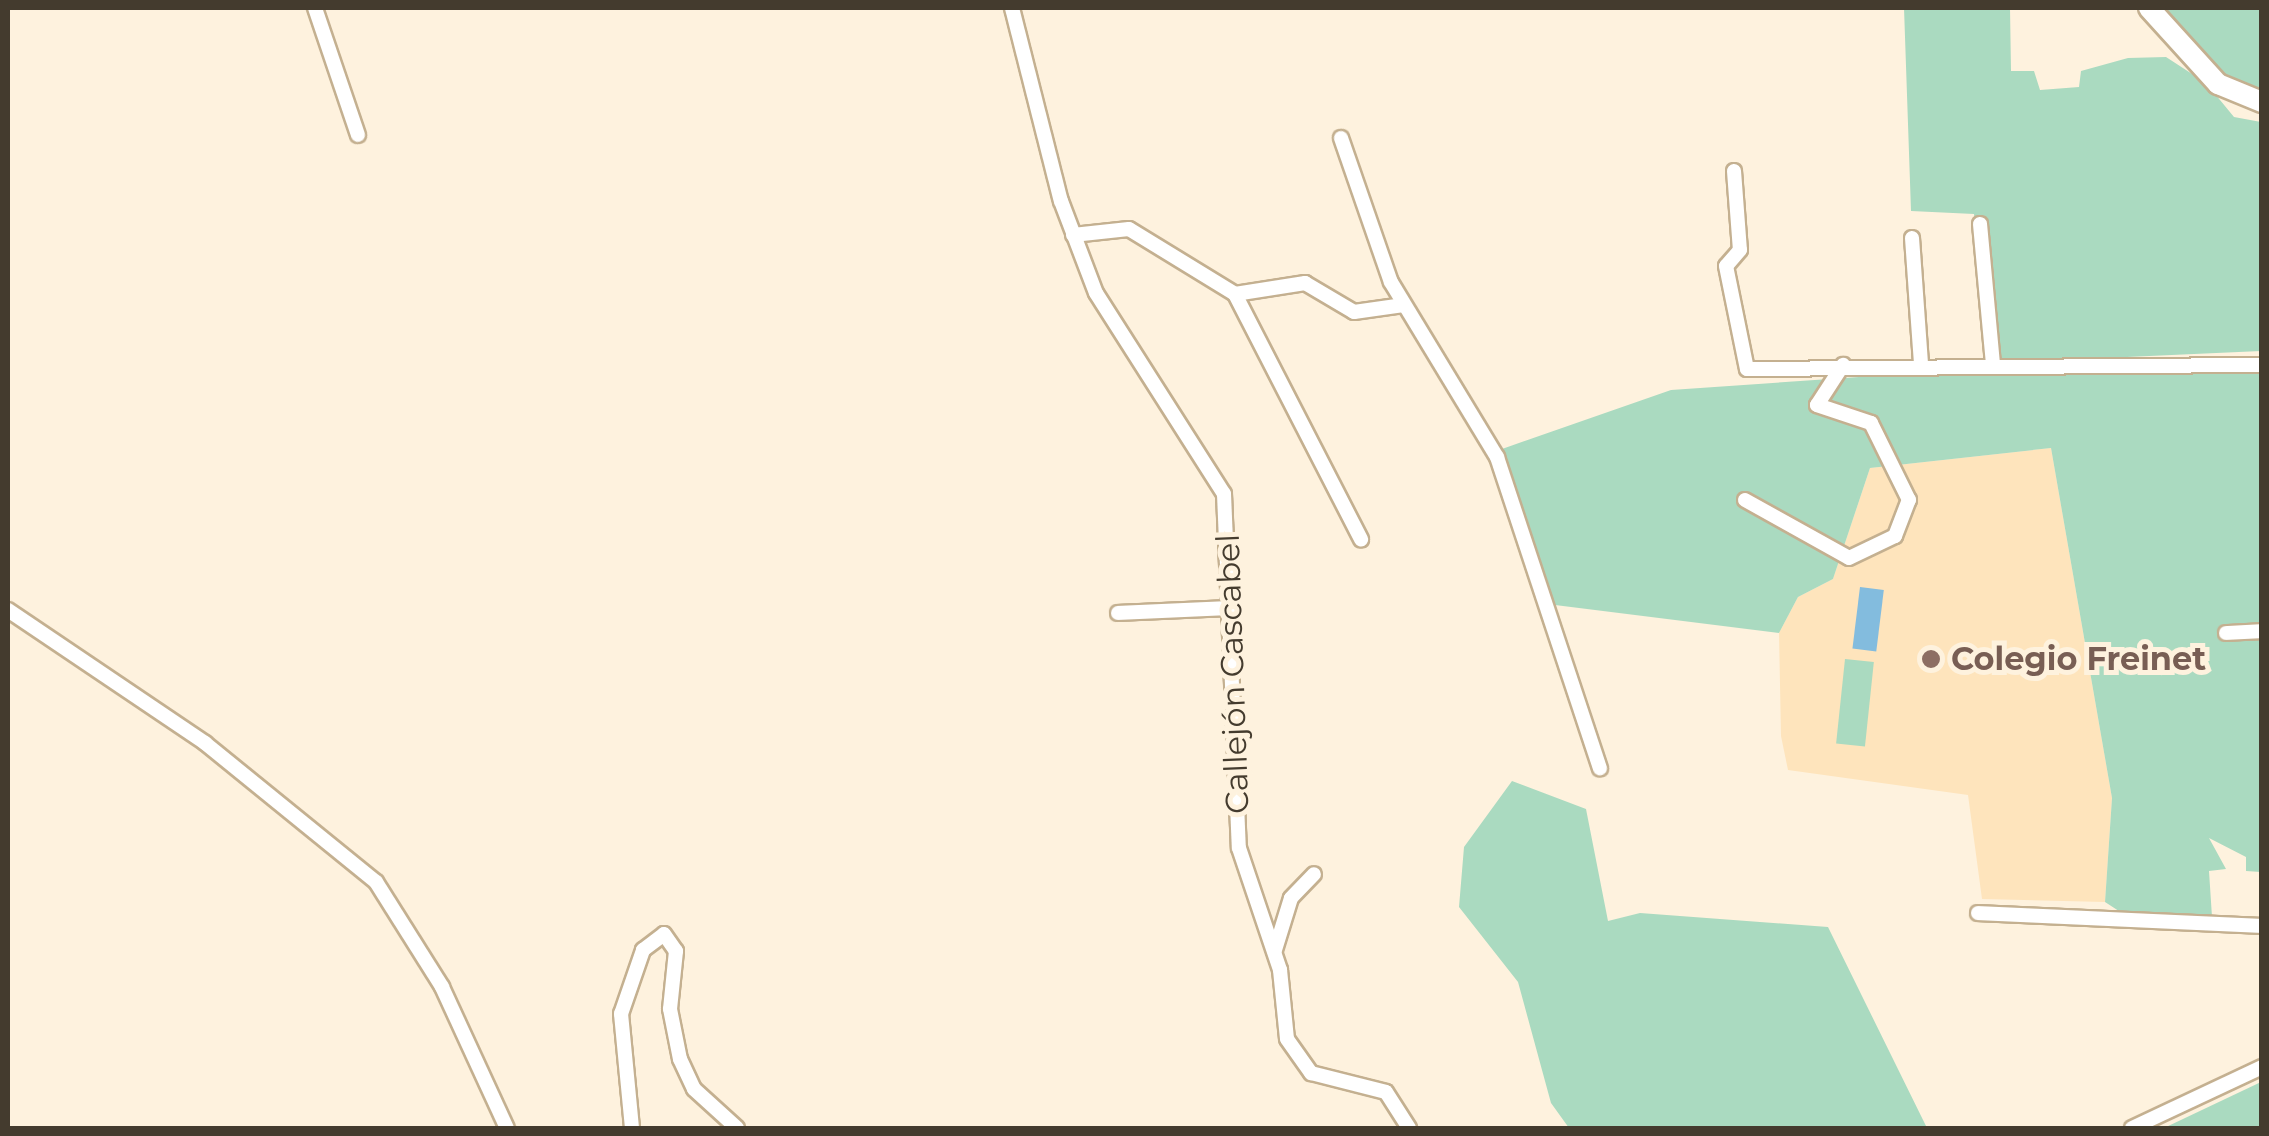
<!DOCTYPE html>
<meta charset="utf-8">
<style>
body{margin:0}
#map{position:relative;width:2269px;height:1136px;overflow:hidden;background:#fef2de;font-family:Montserrat,sans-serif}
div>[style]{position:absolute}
.built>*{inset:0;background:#fee4bc}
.green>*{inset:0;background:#aadac0;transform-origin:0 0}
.water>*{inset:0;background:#83bcde;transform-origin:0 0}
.roads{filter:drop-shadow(2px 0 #c4b090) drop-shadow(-2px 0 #c4b090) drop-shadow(0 2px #c4b090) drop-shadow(0 -2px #c4b090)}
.street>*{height:14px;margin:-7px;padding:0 7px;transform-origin:7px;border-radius:7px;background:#fff}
.secondary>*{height:20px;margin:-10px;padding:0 10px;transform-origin:10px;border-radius:10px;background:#fff}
.dots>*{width:28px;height:28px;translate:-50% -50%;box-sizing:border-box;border:5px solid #fef2de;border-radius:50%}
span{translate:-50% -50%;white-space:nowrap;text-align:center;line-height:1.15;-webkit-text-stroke:10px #fef2de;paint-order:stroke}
.education-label{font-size:32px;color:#785e54;font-weight:700}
.left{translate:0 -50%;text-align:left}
.street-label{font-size:32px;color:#443b2e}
.frame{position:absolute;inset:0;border:10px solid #443b2e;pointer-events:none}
</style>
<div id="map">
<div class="built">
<div style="clip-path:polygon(2051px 448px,2112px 798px,2105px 902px,1982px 899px,1968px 795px,1788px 770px,1781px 736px,1779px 633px,1798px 597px,1833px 579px,1870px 468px)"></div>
</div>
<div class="green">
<div style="clip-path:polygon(1904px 8px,2010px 8px,2011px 71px,2034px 71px,2040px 90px,2079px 87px,2081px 71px,2128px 58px,2166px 57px,2206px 83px,2234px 117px,2261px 122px,2261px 351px,1990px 363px,1974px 214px,1911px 211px)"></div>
<div style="clip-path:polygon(2164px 8px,2261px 8px,2261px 89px,2231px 80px)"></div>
<div style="clip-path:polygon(2261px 373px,2261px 872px,2246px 871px,2246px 857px,2209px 838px,2226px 869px,2209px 871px,2212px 917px,2125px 915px,2105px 902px,2112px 798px,2051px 448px,1870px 468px,1833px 579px,1798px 597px,1779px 633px,1547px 604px,1502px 449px,1671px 390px,1903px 374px)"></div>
<div style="left:1845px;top:659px;width:29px;height:85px;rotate:6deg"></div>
<div style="clip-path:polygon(1512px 781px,1586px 809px,1608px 921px,1640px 913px,1828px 927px,1927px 1128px,1569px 1128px,1551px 1103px,1518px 982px,1459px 907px,1464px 847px)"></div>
<div style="clip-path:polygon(2261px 1082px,2261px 1128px,2164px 1128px)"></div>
</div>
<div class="water">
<div style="left:1860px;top:587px;width:24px;height:62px;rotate:7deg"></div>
</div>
<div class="roads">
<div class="street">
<div style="left:315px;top:8px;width:134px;rotate:71.3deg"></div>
<div style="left:1012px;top:8px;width:199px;rotate:75.8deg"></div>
<div style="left:1061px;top:201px;width:98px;rotate:69.2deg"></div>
<div style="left:1096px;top:293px;width:238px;rotate:57.5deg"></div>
<div style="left:1224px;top:494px;width:354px;rotate:87.6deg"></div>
<div style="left:1239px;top:848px;width:129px;rotate:71.4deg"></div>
<div style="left:1280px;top:970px;width:69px;rotate:84.2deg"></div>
<div style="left:1287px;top:1039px;width:42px;rotate:54.8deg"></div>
<div style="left:1311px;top:1073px;width:77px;rotate:14.2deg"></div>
<div style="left:1386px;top:1092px;width:43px;rotate:57.4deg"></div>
<div style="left:1341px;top:138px;width:152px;rotate:70.9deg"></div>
<div style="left:1391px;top:282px;width:205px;rotate:58.8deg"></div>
<div style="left:1497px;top:457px;width:328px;rotate:71.7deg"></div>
<div style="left:1734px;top:171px;width:79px;rotate:85.7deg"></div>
<div style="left:1740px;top:250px;width:21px;rotate:131deg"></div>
<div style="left:1726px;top:266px;width:105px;rotate:78.5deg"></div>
<div style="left:1747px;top:369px;width:515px;rotate:-0.45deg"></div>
<div style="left:1980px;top:224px;width:141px;rotate:84.7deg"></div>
<div style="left:1073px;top:235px;width:56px;rotate:-6.1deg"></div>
<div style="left:1129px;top:229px;width:124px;rotate:31.5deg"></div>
<div style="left:1235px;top:294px;width:276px;rotate:62.8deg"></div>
<div style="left:1912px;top:238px;width:125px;rotate:85.9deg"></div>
<div style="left:1235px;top:294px;width:71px;rotate:-8.9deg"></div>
<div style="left:1305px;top:283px;width:57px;rotate:30.6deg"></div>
<div style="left:1354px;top:312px;width:50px;rotate:-8deg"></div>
<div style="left:1745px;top:500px;width:119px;rotate:29.1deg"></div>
<div style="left:1849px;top:558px;width:51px;rotate:-25.6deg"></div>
<div style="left:1895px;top:536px;width:39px;rotate:-69deg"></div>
<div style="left:1909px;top:500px;width:86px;rotate:-116.3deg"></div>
<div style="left:1871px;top:423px;width:57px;rotate:-161.6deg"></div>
<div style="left:1817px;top:405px;width:48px;rotate:-57deg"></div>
<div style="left:8px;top:610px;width:238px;rotate:34deg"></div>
<div style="left:205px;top:743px;width:220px;rotate:39.1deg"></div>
<div style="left:376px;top:882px;width:124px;rotate:57.8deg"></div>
<div style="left:442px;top:987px;width:155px;rotate:65.3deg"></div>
<div style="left:1118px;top:613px;width:110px;rotate:-2.6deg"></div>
<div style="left:2226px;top:633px;width:36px;rotate:-3deg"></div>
<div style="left:1978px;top:913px;width:284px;rotate:2.6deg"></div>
<div style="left:1275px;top:950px;width:54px;rotate:-72.9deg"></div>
<div style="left:1291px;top:898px;width:33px;rotate:-46deg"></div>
<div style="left:632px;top:1128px;width:115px;rotate:-95.5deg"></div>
<div style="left:621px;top:1014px;width:68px;rotate:-71deg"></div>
<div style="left:643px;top:950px;width:26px;rotate:-37deg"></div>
<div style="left:664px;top:934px;width:21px;rotate:55deg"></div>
<div style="left:676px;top:951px;width:58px;rotate:95.9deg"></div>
<div style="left:670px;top:1009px;width:51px;rotate:78.7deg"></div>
<div style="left:680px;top:1059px;width:33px;rotate:65deg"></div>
<div style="left:694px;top:1089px;width:58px;rotate:42.2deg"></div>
<div style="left:2132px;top:1128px;width:144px;rotate:-25.1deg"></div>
</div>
<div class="secondary">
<div style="left:2149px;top:8px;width:103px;rotate:47.8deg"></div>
<div style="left:2218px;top:84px;width:48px;rotate:22.2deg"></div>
</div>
</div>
<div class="dots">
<div style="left:1931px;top:659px;background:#8d6e63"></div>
</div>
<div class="education-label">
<span class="left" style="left:1951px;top:659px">Colegio Freinet</span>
</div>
<div class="street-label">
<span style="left:1233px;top:674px;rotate:-92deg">Callejón Cascabel</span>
</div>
<div class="frame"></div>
</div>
